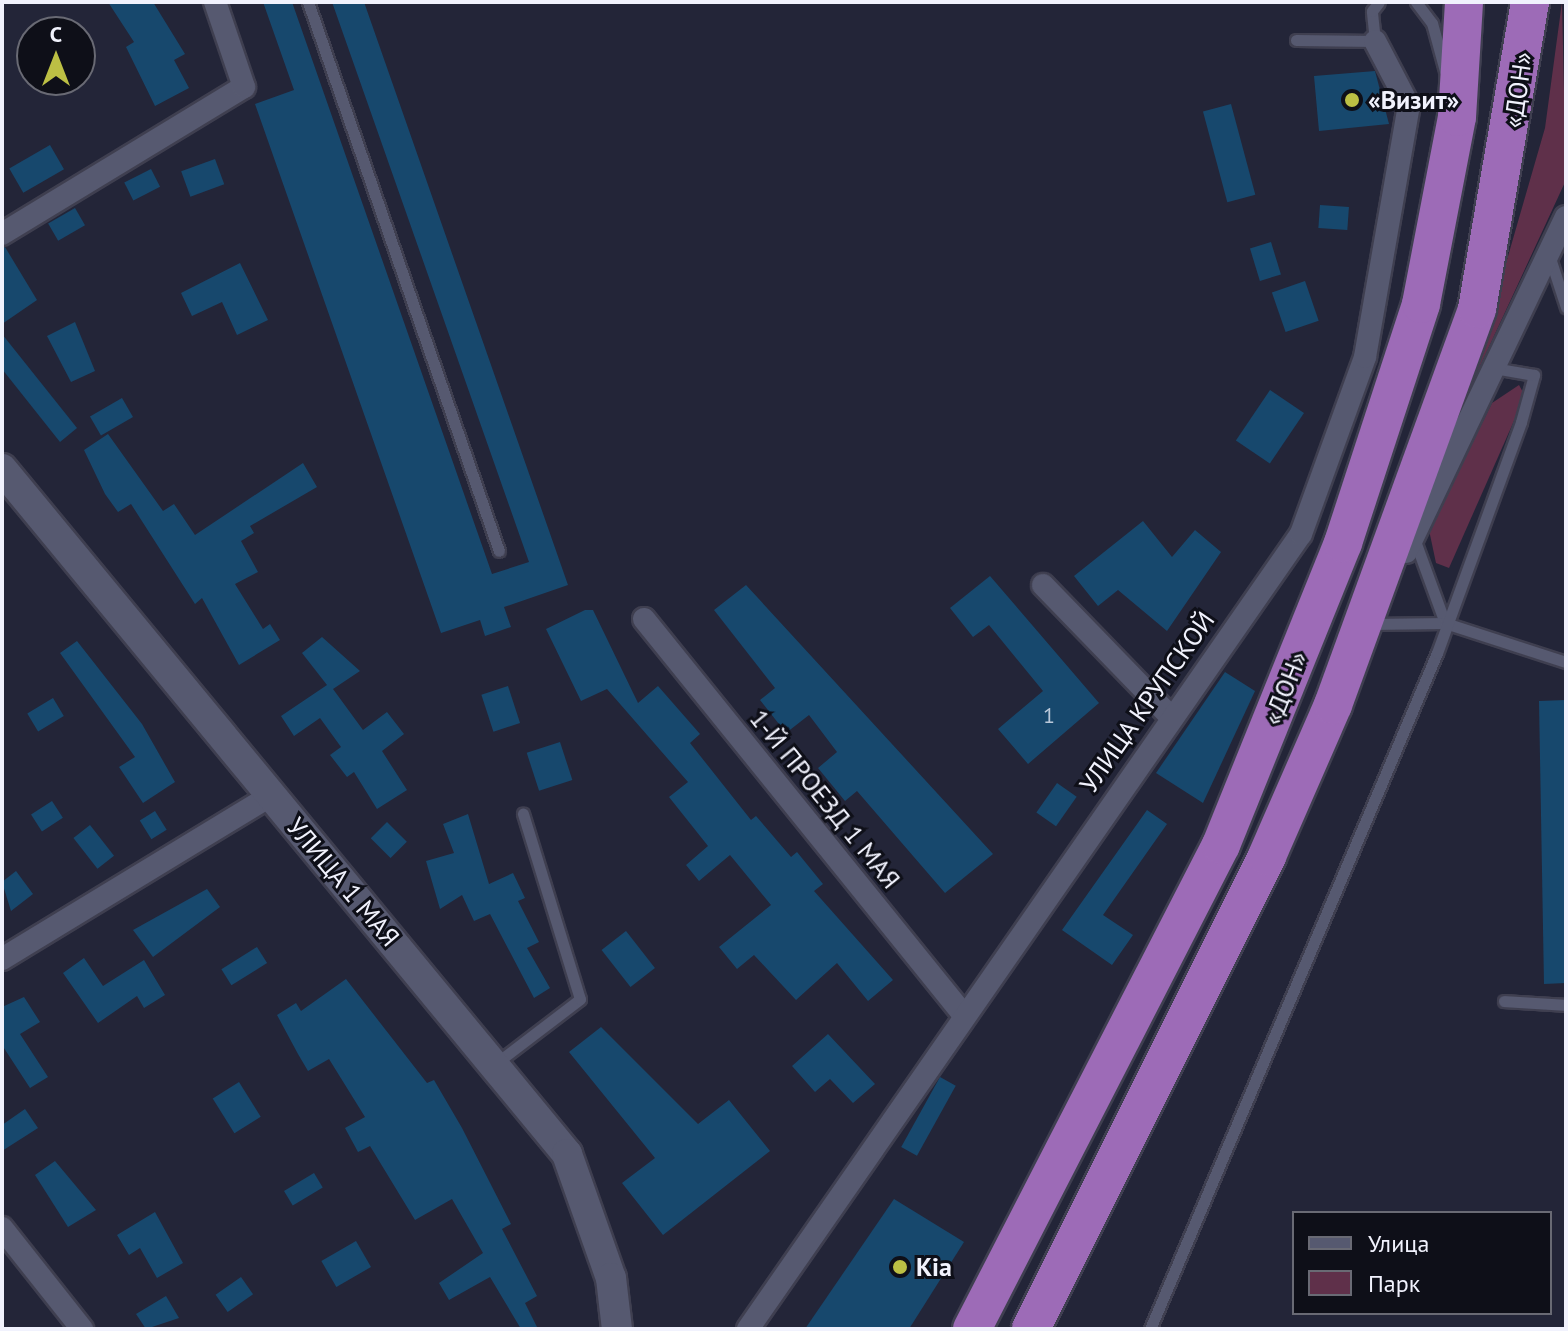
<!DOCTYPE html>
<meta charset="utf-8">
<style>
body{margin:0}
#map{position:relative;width:1568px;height:1331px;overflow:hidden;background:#232538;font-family:"PT Sans",sans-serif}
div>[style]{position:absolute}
.green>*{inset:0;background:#5f304a}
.building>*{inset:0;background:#17486d;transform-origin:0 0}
.roads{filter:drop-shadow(2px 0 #3f3f50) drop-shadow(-2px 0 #3f3f50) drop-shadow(0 2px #3f3f50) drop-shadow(0 -2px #3f3f50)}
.lane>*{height:11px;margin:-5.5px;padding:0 5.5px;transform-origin:5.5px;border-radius:5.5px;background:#565970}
.street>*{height:22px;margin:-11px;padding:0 11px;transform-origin:11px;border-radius:11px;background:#565970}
.secondary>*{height:30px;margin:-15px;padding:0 15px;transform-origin:15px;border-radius:15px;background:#565970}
.highway>*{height:38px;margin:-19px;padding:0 19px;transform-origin:19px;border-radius:19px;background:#9d6bb7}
.dots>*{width:22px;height:22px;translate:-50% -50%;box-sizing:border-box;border:4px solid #0e0f18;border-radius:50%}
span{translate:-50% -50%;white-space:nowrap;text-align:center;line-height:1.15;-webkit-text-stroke:6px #0e0f18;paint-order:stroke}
.number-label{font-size:22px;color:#bac8d9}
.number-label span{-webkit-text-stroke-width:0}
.street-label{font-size:26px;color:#f1f2fd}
.poi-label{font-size:26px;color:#f1f2fd;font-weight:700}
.left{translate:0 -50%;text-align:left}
.frame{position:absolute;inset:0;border:4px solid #f1f2fd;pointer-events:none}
.legend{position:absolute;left:1292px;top:1211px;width:260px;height:104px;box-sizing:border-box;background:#0e0f18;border:2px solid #696a74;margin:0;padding:10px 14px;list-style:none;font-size:24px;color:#f1f2fd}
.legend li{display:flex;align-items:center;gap:16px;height:40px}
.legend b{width:40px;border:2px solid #696a74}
.north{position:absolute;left:16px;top:16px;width:80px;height:80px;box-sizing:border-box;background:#0e0f18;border:2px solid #696a74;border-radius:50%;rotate:0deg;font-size:22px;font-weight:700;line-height:32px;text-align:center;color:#f1f2fd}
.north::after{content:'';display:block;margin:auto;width:28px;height:36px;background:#bcbf44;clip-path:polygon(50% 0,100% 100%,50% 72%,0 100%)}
</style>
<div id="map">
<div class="green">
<div style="clip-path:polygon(1562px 2px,1566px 180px,1470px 388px,1545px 128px)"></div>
<div style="clip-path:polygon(1519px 385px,1525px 396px,1449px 568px,1436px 563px,1429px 530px,1492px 403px)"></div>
</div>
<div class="building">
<div style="clip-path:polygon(108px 2px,153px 2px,185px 54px,174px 60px,189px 88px,155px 106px,126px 47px,134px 42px)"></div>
<div style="clip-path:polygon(263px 2px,292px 2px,492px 574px,529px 562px,332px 2px,364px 2px,568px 585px,504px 607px,511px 627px,485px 636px,480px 620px,441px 633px,255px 104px,294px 90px)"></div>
<div style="clip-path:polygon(1375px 71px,1389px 124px,1319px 131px,1314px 76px)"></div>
<div style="left:1231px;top:104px;width:94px;height:29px;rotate:75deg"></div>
<div style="left:50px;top:145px;width:28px;height:47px;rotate:60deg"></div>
<div style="left:215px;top:159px;width:27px;height:36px;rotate:70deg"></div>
<div style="left:151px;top:169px;width:20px;height:30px;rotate:63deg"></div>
<div style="left:1320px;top:205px;width:29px;height:23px;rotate:4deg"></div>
<div style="left:75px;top:208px;width:20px;height:31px;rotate:60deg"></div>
<div style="left:1271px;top:242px;width:34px;height:22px;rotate:73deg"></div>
<div style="clip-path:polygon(5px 247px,37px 300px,2px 324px,2px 248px)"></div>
<div style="clip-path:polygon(240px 263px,268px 320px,237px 335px,222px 302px,192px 316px,181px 293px)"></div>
<div style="left:1305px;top:281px;width:42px;height:35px;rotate:71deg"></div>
<div style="clip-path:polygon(75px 322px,95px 371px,71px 382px,47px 336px)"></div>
<div style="clip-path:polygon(2px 334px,77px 428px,60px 442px,2px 369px)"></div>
<div style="left:1270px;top:390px;width:41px;height:61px;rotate:34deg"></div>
<div style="left:122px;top:398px;width:22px;height:37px;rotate:60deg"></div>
<div style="clip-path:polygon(108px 434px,163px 511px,174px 504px,195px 535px,303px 463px,317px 487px,250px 526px,254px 533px,241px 541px,258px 572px,235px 584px,263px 629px,270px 624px,280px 640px,239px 665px,202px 598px,195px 604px,131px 504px,118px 512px,105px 494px,84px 450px)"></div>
<div style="clip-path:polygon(1143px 521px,1172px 557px,1195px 530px,1221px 552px,1167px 631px,1118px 590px,1098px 606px,1074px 576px)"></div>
<div style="clip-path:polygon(990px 576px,1099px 703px,1028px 764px,998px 729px,1043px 691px,989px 625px,973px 637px,950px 608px)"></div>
<div style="clip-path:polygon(746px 585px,993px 854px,945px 893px,857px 791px,845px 801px,818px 768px,837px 752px,809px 715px,786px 733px,760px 700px,775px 688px,714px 610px)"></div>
<div style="clip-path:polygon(585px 610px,593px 610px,638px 703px,658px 686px,700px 734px,690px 743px,751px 820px,756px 816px,791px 857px,797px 852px,823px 884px,814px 891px,893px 980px,868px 1001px,837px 963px,796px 1000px,754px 955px,737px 969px,719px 947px,771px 905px,730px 855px,699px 881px,686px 865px,708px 846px,669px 797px,688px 782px,607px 689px,581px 701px,546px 629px)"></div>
<div style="clip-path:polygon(322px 637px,360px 671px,333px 689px,363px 730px,387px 712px,404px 734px,382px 751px,407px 790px,377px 809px,354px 772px,347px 777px,330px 755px,341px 747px,320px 718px,294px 736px,281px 716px,327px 685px,302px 653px)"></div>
<div style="clip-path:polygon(77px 641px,142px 724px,175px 782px,143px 803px,119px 767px,135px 757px,60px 653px)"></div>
<div style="clip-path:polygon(1225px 672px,1255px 691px,1203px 803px,1156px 773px)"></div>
<div style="left:508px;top:686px;width:39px;height:28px;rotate:72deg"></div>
<div style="left:53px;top:698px;width:21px;height:30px;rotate:59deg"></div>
<div style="clip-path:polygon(1566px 700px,1566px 983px,1544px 984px,1539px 701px)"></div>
<div style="left:560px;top:742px;width:40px;height:35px;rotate:72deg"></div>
<div style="left:1057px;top:783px;width:24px;height:36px;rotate:35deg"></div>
<div style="left:52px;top:801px;width:20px;height:25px;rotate:57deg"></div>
<div style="clip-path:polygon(1147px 810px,1167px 824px,1103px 915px,1133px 935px,1112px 965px,1062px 930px)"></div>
<div style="left:155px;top:811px;width:22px;height:18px;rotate:58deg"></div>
<div style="clip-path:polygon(468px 814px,489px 884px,513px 873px,525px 898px,518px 901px,539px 942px,527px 948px,550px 988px,534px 998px,490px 914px,474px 921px,462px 895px,440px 909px,426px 861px,454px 853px,443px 824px)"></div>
<div style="left:387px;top:822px;width:28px;height:23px;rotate:45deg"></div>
<div style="left:90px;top:825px;width:39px;height:21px;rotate:52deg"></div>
<div style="clip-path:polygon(16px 871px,33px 894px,11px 911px,2px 882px)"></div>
<div style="clip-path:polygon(207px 889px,220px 907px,153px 957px,133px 930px)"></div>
<div style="left:626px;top:931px;width:47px;height:31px;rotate:52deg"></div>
<div style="left:257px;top:947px;width:19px;height:42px;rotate:58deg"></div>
<div style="clip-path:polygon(84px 958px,103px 986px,144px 960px,165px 995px,144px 1008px,137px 996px,98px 1023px,63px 973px)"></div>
<div style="clip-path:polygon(346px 979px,427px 1083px,434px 1080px,462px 1128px,511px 1224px,502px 1229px,537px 1296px,525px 1303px,538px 1329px,521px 1329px,490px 1277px,449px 1300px,439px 1283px,483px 1253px,452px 1199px,415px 1220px,370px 1146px,358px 1152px,345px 1128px,365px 1117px,329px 1059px,308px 1071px,298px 1054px,277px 1015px,296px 1003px,301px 1011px)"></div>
<div style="clip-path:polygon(24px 997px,40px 1022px,20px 1034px,48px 1077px,30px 1088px,2px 1045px,2px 1007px)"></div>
<div style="clip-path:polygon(601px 1027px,698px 1124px,729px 1100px,770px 1151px,663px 1235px,622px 1183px,655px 1158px,569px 1052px)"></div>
<div style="clip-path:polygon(828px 1034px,875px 1084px,853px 1103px,830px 1079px,815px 1092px,792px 1066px)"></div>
<div style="left:940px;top:1077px;width:18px;height:80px;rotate:29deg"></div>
<div style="left:239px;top:1082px;width:41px;height:31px;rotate:58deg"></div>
<div style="clip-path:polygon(25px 1109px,38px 1128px,2px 1151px,2px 1125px)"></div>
<div style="clip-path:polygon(55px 1161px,96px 1210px,68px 1227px,35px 1175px)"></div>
<div style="left:314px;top:1173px;width:17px;height:35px;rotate:59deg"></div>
<div style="clip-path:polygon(894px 1199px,964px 1242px,909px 1329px,805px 1329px)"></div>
<div style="clip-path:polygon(155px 1212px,183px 1263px,157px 1278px,140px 1248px,129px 1255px,117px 1235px)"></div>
<div style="left:356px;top:1241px;width:30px;height:40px;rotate:60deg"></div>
<div style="left:241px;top:1277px;width:21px;height:31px;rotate:55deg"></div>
<div style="clip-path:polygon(166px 1296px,179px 1318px,146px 1329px,136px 1314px)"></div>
</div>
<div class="roads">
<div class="lane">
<div style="left:308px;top:2px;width:581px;rotate:70.82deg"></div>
<div style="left:1416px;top:2px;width:26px;rotate:53deg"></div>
<div style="left:1432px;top:23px;width:50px;rotate:74.8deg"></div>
<div style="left:1296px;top:40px;width:79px;rotate:0.7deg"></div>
<div style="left:1375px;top:41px;width:30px;rotate:-96deg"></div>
<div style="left:1372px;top:11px;width:11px;rotate:-52deg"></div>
<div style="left:1549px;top:255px;width:55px;rotate:71.9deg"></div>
<div style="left:1415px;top:541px;width:87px;rotate:69.9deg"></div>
<div style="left:1370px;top:624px;width:75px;rotate:-0.8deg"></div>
<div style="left:1445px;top:623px;width:127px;rotate:17.9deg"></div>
<div style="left:1504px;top:1001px;width:62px;rotate:3.7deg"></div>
<div style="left:495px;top:1064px;width:107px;rotate:-37.4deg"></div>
<div style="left:580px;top:999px;width:194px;rotate:-107.1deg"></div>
<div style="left:1150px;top:1329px;width:734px;rotate:-67deg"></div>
<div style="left:1437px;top:653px;width:246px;rotate:-70deg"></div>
<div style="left:1521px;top:422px;width:49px;rotate:-74.5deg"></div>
<div style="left:1534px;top:375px;width:42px;rotate:-170.3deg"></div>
</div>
<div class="street">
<div style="left:2px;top:234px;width:283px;rotate:-31.3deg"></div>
<div style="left:244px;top:87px;width:90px;rotate:-108.8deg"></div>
<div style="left:1406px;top:552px;width:371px;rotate:-64.5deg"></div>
<div style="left:1043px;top:585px;width:184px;rotate:45.9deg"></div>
<div style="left:644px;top:619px;width:508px;rotate:51.08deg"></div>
<div style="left:2px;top:959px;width:314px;rotate:-31.3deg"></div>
<div style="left:2px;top:1228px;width:129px;rotate:51.6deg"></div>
<div style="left:748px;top:1329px;width:968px;rotate:-55.18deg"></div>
<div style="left:1301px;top:534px;width:188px;rotate:-70.1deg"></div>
<div style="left:1365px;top:357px;width:255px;rotate:-80.1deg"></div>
<div style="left:1409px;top:106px;width:73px;rotate:-117.6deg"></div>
</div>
<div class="secondary">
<div style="left:2px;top:469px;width:888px;rotate:50.48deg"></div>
<div style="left:567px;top:1154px;width:132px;rotate:70.5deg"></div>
<div style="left:611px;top:1278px;width:51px;rotate:83.3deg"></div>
</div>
<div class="highway">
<div style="left:972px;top:1329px;width:544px;rotate:-62.78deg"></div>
<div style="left:1221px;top:845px;width:326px;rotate:-68deg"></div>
<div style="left:1343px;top:543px;width:251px;rotate:-71.9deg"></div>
<div style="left:1421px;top:304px;width:190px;rotate:-79.1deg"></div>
<div style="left:1457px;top:117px;width:115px;rotate:-86.5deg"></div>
<div style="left:1031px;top:1329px;width:529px;rotate:-63.48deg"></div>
<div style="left:1267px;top:856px;width:165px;rotate:-66.4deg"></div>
<div style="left:1333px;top:705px;width:421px;rotate:-70deg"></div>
<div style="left:1477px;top:309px;width:312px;rotate:-80.2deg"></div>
</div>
</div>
<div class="dots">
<div style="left:1352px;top:100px;background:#bcbf44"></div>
<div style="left:900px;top:1267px;background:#bcbf44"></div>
</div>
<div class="number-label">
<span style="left:1049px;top:716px">1</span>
</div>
<div class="street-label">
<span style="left:1518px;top:90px;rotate:-82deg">«ДОН»</span>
<span style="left:1285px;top:688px;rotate:-68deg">«ДОН»</span>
<span style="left:1147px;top:702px;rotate:-55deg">УЛИЦА КРУПСКОЙ</span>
<span style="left:825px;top:799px;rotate:51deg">1-Й ПРОЕЗД 1 МАЯ</span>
<span style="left:343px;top:882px;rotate:50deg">УЛИЦА 1 МАЯ</span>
</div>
<div class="poi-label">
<span class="left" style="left:1368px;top:100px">«Визит»</span>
<span class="left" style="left:916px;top:1267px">Kia</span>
</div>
<div class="frame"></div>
<ul class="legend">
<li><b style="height:10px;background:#565970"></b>Улица</li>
<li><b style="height:22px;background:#5f304a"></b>Парк</li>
</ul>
<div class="north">С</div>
</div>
